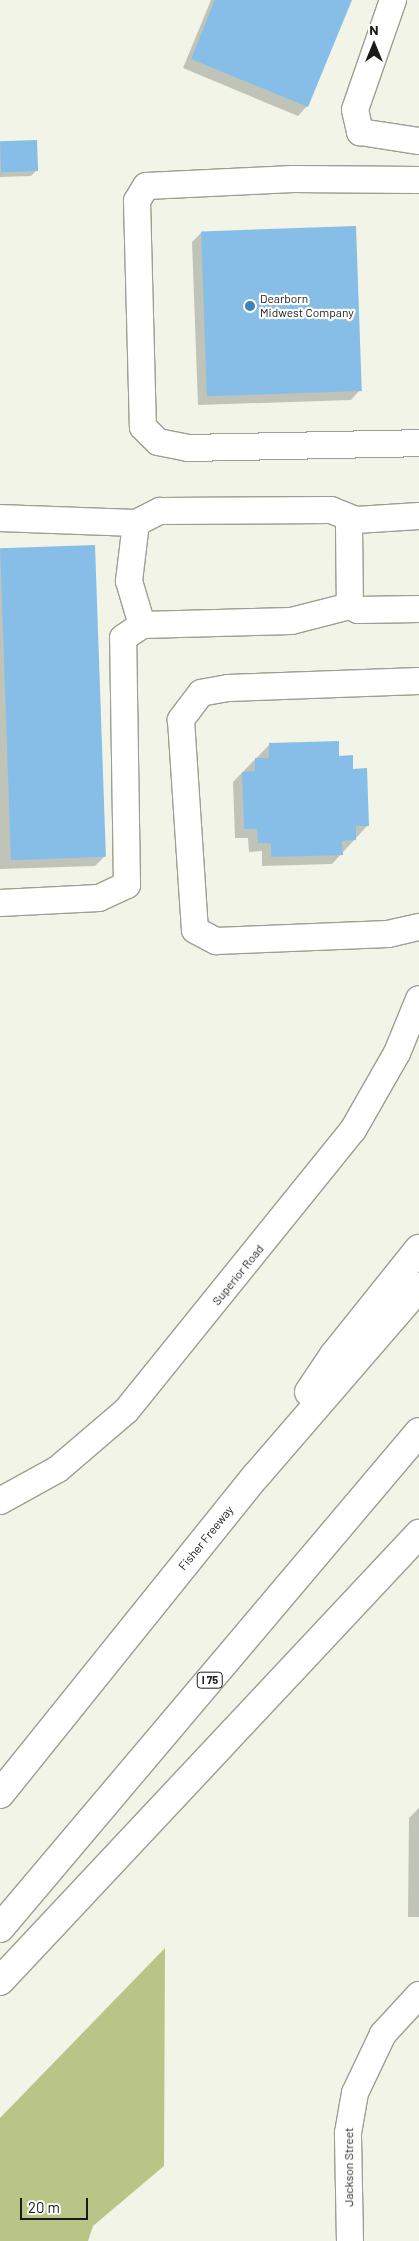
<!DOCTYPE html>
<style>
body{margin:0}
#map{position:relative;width:419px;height:2241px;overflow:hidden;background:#f1f4e6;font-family:Barlow,sans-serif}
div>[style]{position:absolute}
.forest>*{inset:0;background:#b8c586}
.shadow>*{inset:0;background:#0003}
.building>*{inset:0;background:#87bee8;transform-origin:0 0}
.roads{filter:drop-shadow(1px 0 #9c9f92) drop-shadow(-1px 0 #9c9f92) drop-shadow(0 1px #9c9f92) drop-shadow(0 -1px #9c9f92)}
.minor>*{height:26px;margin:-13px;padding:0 13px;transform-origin:13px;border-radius:13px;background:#fff}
.highway>*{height:28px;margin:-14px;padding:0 14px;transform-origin:14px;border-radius:14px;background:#fff}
.dots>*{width:14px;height:14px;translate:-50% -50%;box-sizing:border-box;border:2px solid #fff;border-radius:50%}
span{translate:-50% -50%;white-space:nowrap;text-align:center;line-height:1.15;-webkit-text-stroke:4.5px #fff;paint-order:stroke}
.shield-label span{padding:1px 4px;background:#fff;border:1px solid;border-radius:4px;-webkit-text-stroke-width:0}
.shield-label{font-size:11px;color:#1a1b17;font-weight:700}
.poi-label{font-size:12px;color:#1a1b17}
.left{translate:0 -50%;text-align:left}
.street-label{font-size:12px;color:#1a1b17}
.north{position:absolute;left:349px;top:20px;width:50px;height:50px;-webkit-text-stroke:4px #fff;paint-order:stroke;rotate:0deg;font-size:14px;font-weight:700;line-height:20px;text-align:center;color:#1a1b17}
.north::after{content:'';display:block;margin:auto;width:18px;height:22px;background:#1a1b17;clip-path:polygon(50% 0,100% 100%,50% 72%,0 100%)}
.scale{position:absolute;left:20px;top:2198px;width:68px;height:22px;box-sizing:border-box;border:2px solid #1a1b17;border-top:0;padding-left:6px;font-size:15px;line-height:18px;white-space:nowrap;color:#1a1b17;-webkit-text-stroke:4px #fff;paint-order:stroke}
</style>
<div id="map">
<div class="forest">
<div style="clip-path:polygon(165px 1948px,164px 2166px,93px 2226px,88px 2241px,0 2241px,0 2118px)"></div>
</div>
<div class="shadow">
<div style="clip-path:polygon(211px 0,351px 0,307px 106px,298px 116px,183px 68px)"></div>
<div style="clip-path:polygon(0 142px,37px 170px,31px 176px,0 177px)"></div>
<div style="clip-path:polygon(202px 232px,360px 390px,351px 400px,198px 405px,192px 242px)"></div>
<div style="clip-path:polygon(0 549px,105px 856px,95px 866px,0 869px)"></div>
<div style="clip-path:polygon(269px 745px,338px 757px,352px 770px,368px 825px,332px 864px,262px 866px,262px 851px,249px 852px,248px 838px,235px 838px,233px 782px)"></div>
<div style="clip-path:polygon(419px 1808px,419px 1917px,408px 1917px,409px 1818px)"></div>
</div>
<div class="building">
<div style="clip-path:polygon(215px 0,352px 0,308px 107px,191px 59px)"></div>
<div style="left:37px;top:140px;width:31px;height:37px;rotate:88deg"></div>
<div style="left:356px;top:226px;width:165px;height:155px;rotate:88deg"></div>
<div style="left:95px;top:545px;width:312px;height:95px;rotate:88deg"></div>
<div style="clip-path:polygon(339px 741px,339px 756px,353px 755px,353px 769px,367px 768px,369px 826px,356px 826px,356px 840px,342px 841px,343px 855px,271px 857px,271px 843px,258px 843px,257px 829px,244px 829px,242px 772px,255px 771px,255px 758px,269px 758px,269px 743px)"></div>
</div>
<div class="roads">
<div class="minor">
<div style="left:393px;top:0;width:116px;rotate:109.1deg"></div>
<div style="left:355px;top:110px;width:23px;rotate:77deg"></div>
<div style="left:360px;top:132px;width:60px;rotate:8.7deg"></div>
<div style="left:419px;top:180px;width:126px;rotate:-179.5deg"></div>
<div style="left:293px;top:179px;width:147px;rotate:177.3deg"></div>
<div style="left:146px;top:186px;width:17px;rotate:121deg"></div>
<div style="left:137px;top:201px;width:226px;rotate:88.5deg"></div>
<div style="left:143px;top:427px;width:21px;rotate:45deg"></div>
<div style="left:158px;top:442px;width:31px;rotate:11deg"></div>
<div style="left:188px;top:448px;width:231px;rotate:-1.2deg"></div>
<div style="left:419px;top:516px;width:63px;rotate:176.4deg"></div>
<div style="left:356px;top:520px;width:10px;rotate:135deg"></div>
<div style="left:349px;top:527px;width:79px;rotate:89.3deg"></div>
<div style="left:350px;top:606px;width:9px;rotate:27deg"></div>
<div style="left:358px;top:610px;width:61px;rotate:-0.9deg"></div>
<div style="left:0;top:518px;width:136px;rotate:2.1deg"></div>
<div style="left:350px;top:606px;width:61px;rotate:165.7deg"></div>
<div style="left:291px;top:621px;width:149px;rotate:178.5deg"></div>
<div style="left:142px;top:625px;width:46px;rotate:-106.5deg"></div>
<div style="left:129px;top:581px;width:58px;rotate:-83.1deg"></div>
<div style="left:136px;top:523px;width:27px;rotate:-27deg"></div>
<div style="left:160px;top:511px;width:171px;rotate:-0.3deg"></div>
<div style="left:331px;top:510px;width:27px;rotate:22deg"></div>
<div style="left:419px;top:681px;width:191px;rotate:177.9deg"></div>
<div style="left:228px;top:688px;width:27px;rotate:170deg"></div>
<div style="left:201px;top:693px;width:34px;rotate:127deg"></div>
<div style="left:181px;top:720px;width:210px;rotate:86.2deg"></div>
<div style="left:195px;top:930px;width:24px;rotate:28deg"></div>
<div style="left:216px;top:941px;width:172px;rotate:-2.3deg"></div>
<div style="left:388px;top:934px;width:32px;rotate:-13deg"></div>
<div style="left:0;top:903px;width:99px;rotate:-2.9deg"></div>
<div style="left:99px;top:898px;width:31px;rotate:-25deg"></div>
<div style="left:127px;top:885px;width:247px;rotate:-90.9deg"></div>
<div style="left:123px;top:638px;width:23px;rotate:-34deg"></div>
<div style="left:0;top:1501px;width:66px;rotate:-28.9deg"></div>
<div style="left:58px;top:1469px;width:89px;rotate:-40.5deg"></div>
<div style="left:126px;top:1411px;width:361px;rotate:-51.1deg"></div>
<div style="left:353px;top:1130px;width:89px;rotate:-60.3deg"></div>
<div style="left:397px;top:1053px;width:58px;rotate:-67.8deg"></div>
<div style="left:350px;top:2241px;width:108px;rotate:-91.1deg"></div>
<div style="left:348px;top:2133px;width:41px;rotate:-80.1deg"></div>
<div style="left:355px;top:2093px;width:65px;rotate:-64.6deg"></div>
<div style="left:383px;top:2034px;width:53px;rotate:-47.3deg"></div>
</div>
<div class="highway">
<div style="left:309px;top:1392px;width:45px;rotate:-56deg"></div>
<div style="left:334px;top:1355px;width:136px;rotate:-51.3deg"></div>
<div style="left:0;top:1794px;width:408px;rotate:-51.2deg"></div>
<div style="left:256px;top:1476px;width:250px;rotate:-49.2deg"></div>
<div style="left:0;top:1928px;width:649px;rotate:-49.81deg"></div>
<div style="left:0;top:1981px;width:613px;rotate:-46.85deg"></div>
</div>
</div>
<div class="dots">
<div style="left:250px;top:306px;background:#3a84b8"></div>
</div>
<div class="shield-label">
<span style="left:210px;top:1680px">I 75</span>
</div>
<div class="poi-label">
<span class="left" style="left:260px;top:306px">Dearborn<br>Midwest Company</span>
</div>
<div class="street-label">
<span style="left:238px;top:1275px;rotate:-51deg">Superior Road</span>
<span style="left:206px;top:1538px;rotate:-51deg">Fisher Freeway</span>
<span style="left:349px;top:2167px;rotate:-90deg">Jackson Street</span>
</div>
<div class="north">N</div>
<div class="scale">20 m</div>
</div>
